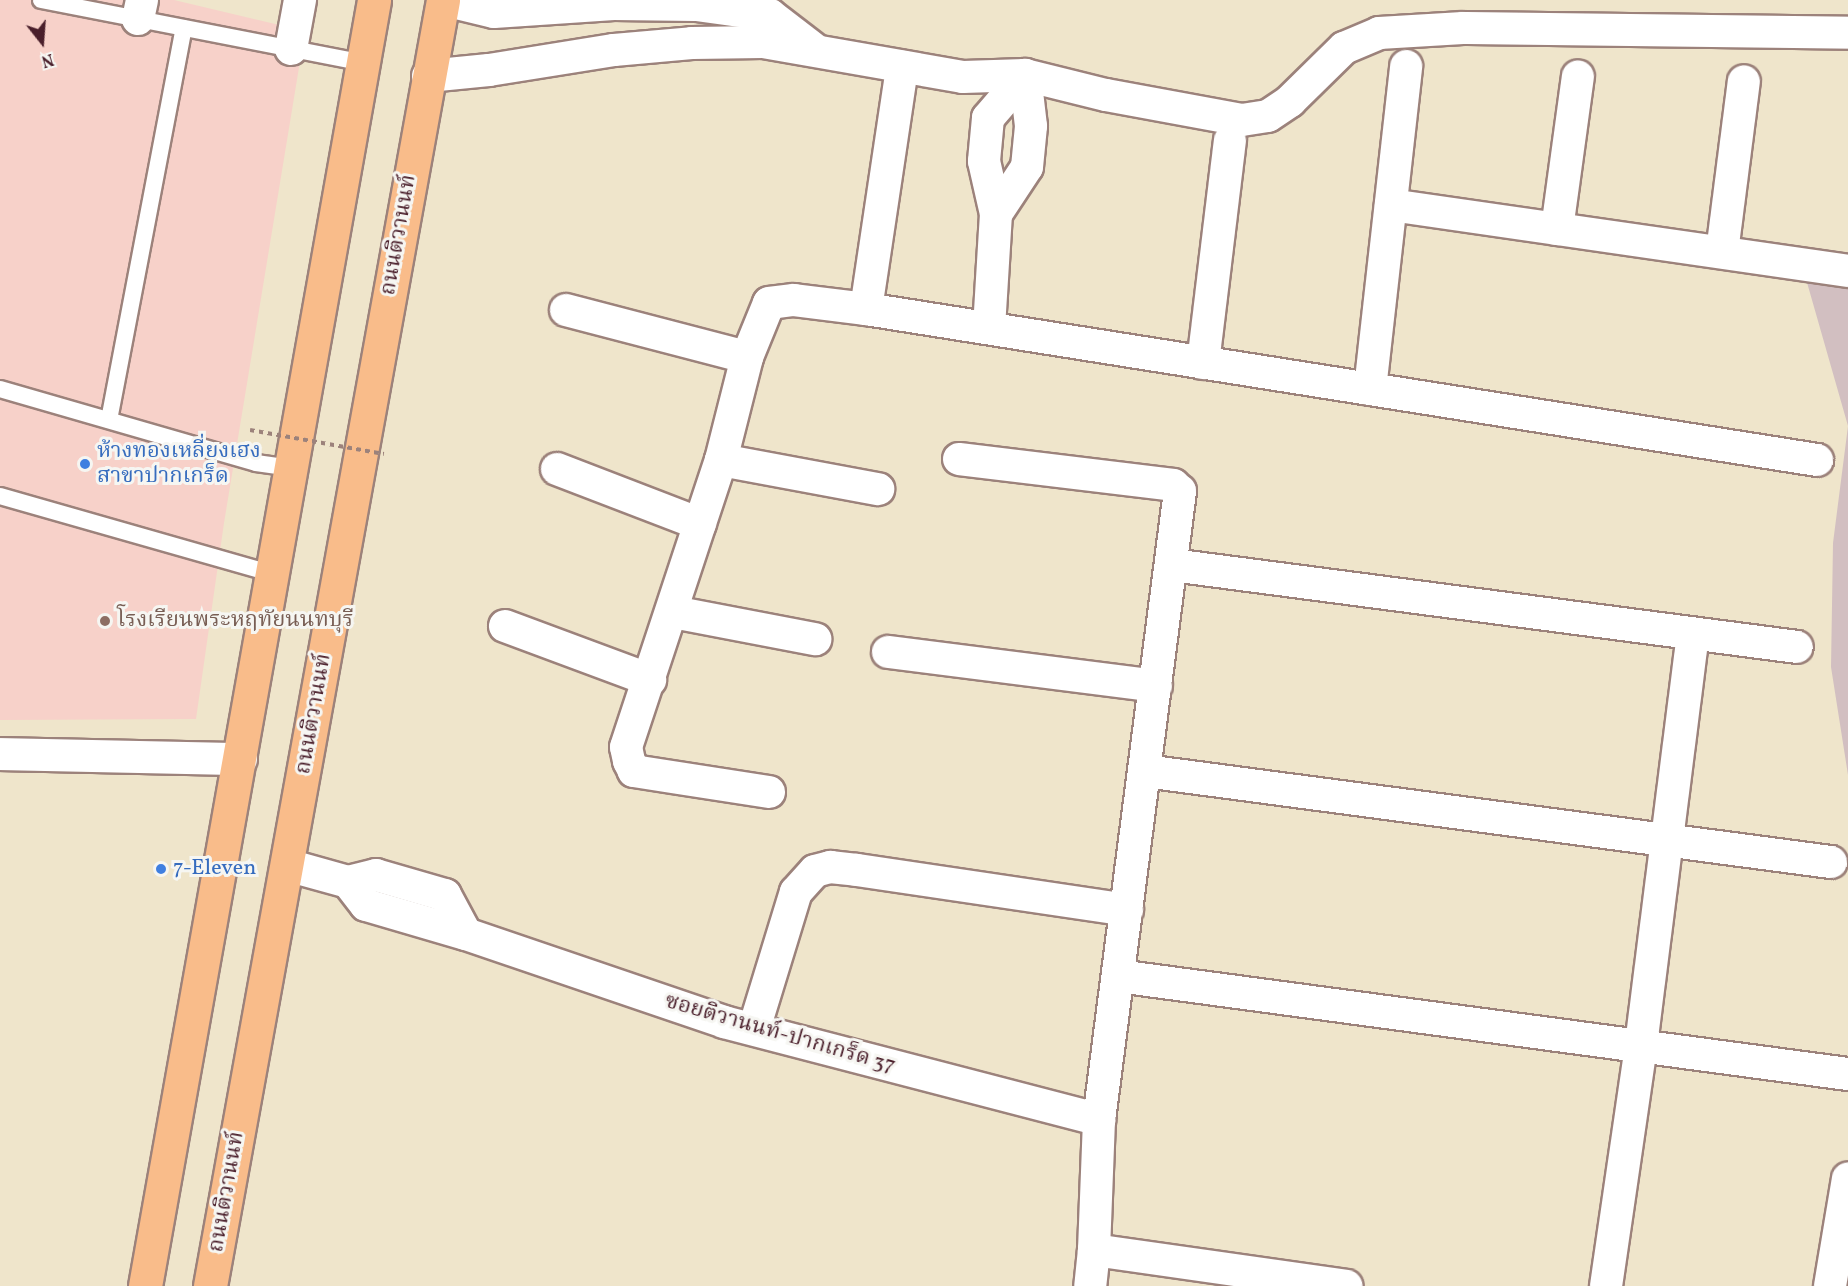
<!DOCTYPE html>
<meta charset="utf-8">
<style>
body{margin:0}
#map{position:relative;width:1848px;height:1286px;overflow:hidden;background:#efe5cb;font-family:Vollkorn,"Noto Serif Thai",serif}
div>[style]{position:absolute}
.built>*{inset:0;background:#f7d1c9}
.industrial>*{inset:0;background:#d2bfc1}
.roads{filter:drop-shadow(2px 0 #9c827b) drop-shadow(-2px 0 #9c827b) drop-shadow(0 2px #9c827b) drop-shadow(0 -2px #9c827b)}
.service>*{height:16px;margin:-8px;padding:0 8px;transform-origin:8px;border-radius:8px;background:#fff}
.minor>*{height:32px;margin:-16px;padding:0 16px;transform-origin:16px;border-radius:16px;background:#fff}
.primary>*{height:33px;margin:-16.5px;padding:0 16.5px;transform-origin:16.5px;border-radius:16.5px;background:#f9bc8a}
.path-bridge>*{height:4px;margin-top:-2px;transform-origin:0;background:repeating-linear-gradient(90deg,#9c827b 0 4.5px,transparent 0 9px)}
.dots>*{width:16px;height:16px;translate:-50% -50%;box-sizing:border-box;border:3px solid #f6f6f2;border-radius:50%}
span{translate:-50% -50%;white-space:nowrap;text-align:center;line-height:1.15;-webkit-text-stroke:6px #f6f6f2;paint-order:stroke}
.street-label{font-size:22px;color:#4a1f2b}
.shop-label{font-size:22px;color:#366cbe}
.left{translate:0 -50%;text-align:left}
.education-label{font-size:22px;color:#785e54}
.north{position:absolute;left:12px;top:12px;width:60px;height:60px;-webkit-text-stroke:4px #f6f6f2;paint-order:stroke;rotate:163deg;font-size:16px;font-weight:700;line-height:24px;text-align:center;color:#4a1f2b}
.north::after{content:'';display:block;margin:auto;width:21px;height:27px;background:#4a1f2b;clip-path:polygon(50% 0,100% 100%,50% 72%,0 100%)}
</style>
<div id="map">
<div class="built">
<div style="clip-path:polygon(0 0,174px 0,305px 31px,224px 523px,196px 719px,0 720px)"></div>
</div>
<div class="industrial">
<div style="clip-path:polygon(1806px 279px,1848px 284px,1848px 775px,1831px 667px,1833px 543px,1848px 426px)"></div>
</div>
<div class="roads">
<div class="service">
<div style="left:41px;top:0;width:329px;rotate:11deg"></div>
<div style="left:0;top:389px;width:266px;rotate:16.1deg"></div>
<div style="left:256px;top:463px;width:36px;rotate:8deg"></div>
<div style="left:109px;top:420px;width:399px;rotate:-79.2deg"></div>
<div style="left:0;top:496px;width:285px;rotate:15.9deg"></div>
</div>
<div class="minor">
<div style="left:444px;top:0;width:51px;rotate:13.5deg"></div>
<div style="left:494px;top:12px;width:120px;rotate:-3.8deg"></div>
<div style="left:614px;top:4px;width:82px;rotate:0.7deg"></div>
<div style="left:696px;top:5px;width:75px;rotate:7.7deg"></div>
<div style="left:770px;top:15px;width:54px;rotate:37.5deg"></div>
<div style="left:138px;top:19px;width:19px;rotate:-78deg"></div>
<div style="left:291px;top:49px;width:50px;rotate:-79.6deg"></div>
<div style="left:428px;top:76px;width:61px;rotate:-5.6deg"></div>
<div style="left:489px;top:70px;width:127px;rotate:-9.1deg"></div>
<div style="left:614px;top:50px;width:78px;rotate:-5.1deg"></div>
<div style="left:692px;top:43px;width:71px;rotate:-0.8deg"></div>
<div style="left:763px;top:42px;width:203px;rotate:9.9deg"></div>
<div style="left:963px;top:77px;width:62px;rotate:-1.8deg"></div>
<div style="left:1025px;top:75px;width:83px;rotate:13.9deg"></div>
<div style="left:1106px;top:95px;width:138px;rotate:10.4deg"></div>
<div style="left:1242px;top:120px;width:26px;rotate:-9deg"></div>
<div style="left:1268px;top:116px;width:27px;rotate:-34deg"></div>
<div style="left:1290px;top:101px;width:76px;rotate:-44.5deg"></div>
<div style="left:1344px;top:48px;width:38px;rotate:-23deg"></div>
<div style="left:1379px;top:33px;width:84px;rotate:-3.4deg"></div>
<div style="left:1463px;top:28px;width:385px;rotate:0.7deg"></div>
<div style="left:1391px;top:205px;width:462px;rotate:8.2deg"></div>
<div style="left:996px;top:214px;width:56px;rotate:-56.6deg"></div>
<div style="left:1027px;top:167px;width:41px;rotate:-84.4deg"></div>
<div style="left:1031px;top:126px;width:51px;rotate:-96.7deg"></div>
<div style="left:1557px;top:229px;width:154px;rotate:-82.2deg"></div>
<div style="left:1722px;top:252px;width:172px;rotate:-82.7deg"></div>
<div style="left:866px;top:309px;width:245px;rotate:-81.5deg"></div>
<div style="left:566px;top:310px;width:187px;rotate:14.6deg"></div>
<div style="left:989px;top:328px;width:114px;rotate:-86.5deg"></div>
<div style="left:996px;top:214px;width:54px;rotate:-102.8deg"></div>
<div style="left:984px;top:161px;width:43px;rotate:-84.7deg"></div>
<div style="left:988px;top:118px;width:57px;rotate:-49.3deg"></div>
<div style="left:1203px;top:363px;width:224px;rotate:-83.1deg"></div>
<div style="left:1370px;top:389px;width:325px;rotate:-83.6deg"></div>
<div style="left:959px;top:459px;width:216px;rotate:6.9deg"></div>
<div style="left:1173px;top:485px;width:9px;rotate:41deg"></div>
<div style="left:1180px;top:491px;width:634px;rotate:97.34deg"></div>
<div style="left:1099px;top:1120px;width:130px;rotate:92.2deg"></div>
<div style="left:1094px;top:1250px;width:36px;rotate:96deg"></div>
<div style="left:721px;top:460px;width:160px;rotate:10.5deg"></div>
<div style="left:557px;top:469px;width:153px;rotate:21deg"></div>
<div style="left:1172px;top:565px;width:630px;rotate:7.47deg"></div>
<div style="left:673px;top:612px;width:145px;rotate:10.8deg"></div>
<div style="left:505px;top:626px;width:155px;rotate:20.4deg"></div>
<div style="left:888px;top:652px;width:270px;rotate:7.2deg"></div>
<div style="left:0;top:754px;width:241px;rotate:1.2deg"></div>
<div style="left:1145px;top:771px;width:692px;rotate:7.56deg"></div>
<div style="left:769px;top:792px;width:137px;rotate:-171.2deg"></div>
<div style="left:634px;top:771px;width:11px;rotate:-117deg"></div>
<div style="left:629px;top:761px;width:14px;rotate:-102deg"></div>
<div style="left:626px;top:747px;width:302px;rotate:-71.7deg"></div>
<div style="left:721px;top:460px;width:106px;rotate:-75.8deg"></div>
<div style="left:747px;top:357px;width:58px;rotate:-67.8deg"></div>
<div style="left:769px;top:303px;width:25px;rotate:-7deg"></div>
<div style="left:794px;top:300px;width:73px;rotate:7.1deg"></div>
<div style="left:866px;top:309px;width:963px;rotate:9.02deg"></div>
<div style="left:287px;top:865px;width:63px;rotate:15.6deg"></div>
<div style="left:348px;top:882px;width:29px;rotate:-14deg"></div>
<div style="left:376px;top:875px;width:72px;rotate:16.2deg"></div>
<div style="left:445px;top:895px;width:44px;rotate:61.7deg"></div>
<div style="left:348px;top:882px;width:29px;rotate:52deg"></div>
<div style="left:366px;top:905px;width:104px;rotate:16.2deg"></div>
<div style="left:466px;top:934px;width:273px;rotate:18.8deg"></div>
<div style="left:724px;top:1022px;width:388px;rotate:14.6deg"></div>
<div style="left:1118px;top:976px;width:737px;rotate:7.65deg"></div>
<div style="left:754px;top:1029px;width:143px;rotate:-73deg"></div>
<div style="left:796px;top:892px;width:28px;rotate:-48deg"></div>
<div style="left:815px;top:871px;width:16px;rotate:-15deg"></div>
<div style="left:830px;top:867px;width:27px;rotate:6deg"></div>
<div style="left:857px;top:870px;width:273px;rotate:8.4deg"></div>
<div style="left:1094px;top:1250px;width:255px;rotate:8.1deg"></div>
<div style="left:1606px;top:1286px;width:244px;rotate:-81.7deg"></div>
<div style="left:1641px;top:1045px;width:414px;rotate:-82.8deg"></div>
<div style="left:1830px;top:1286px;width:109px;rotate:-80.5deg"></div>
</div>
<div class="primary">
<div style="left:145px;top:1286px;width:1306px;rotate:-79.9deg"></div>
<div style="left:210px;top:1286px;width:1307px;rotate:-79.73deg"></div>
</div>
</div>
<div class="path-bridge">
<div style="left:250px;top:430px;width:136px;rotate:10.2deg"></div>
</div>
<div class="dots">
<div style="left:85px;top:464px;background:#3f7fe0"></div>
<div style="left:105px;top:621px;background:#8d6e63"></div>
<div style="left:161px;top:869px;background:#3f7fe0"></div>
</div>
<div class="street-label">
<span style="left:399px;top:235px;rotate:-80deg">ถนนติวานนท์</span>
<span style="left:314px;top:714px;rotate:-80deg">ถนนติวานนท์</span>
<span style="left:780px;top:1034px;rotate:16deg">ซอยติวานนท์-ปากเกร็ด 37</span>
<span style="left:227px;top:1192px;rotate:-80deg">ถนนติวานนท์</span>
</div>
<div class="shop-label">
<span class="left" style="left:97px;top:464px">ห้างทองเหลี่ยงเฮง<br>สาขาปากเกร็ด</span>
<span class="left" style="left:173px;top:869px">7-Eleven</span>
</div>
<div class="education-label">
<span class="left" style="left:117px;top:621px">โรงเรียนพระหฤทัยนนทบุรี</span>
</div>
<div class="north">N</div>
</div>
